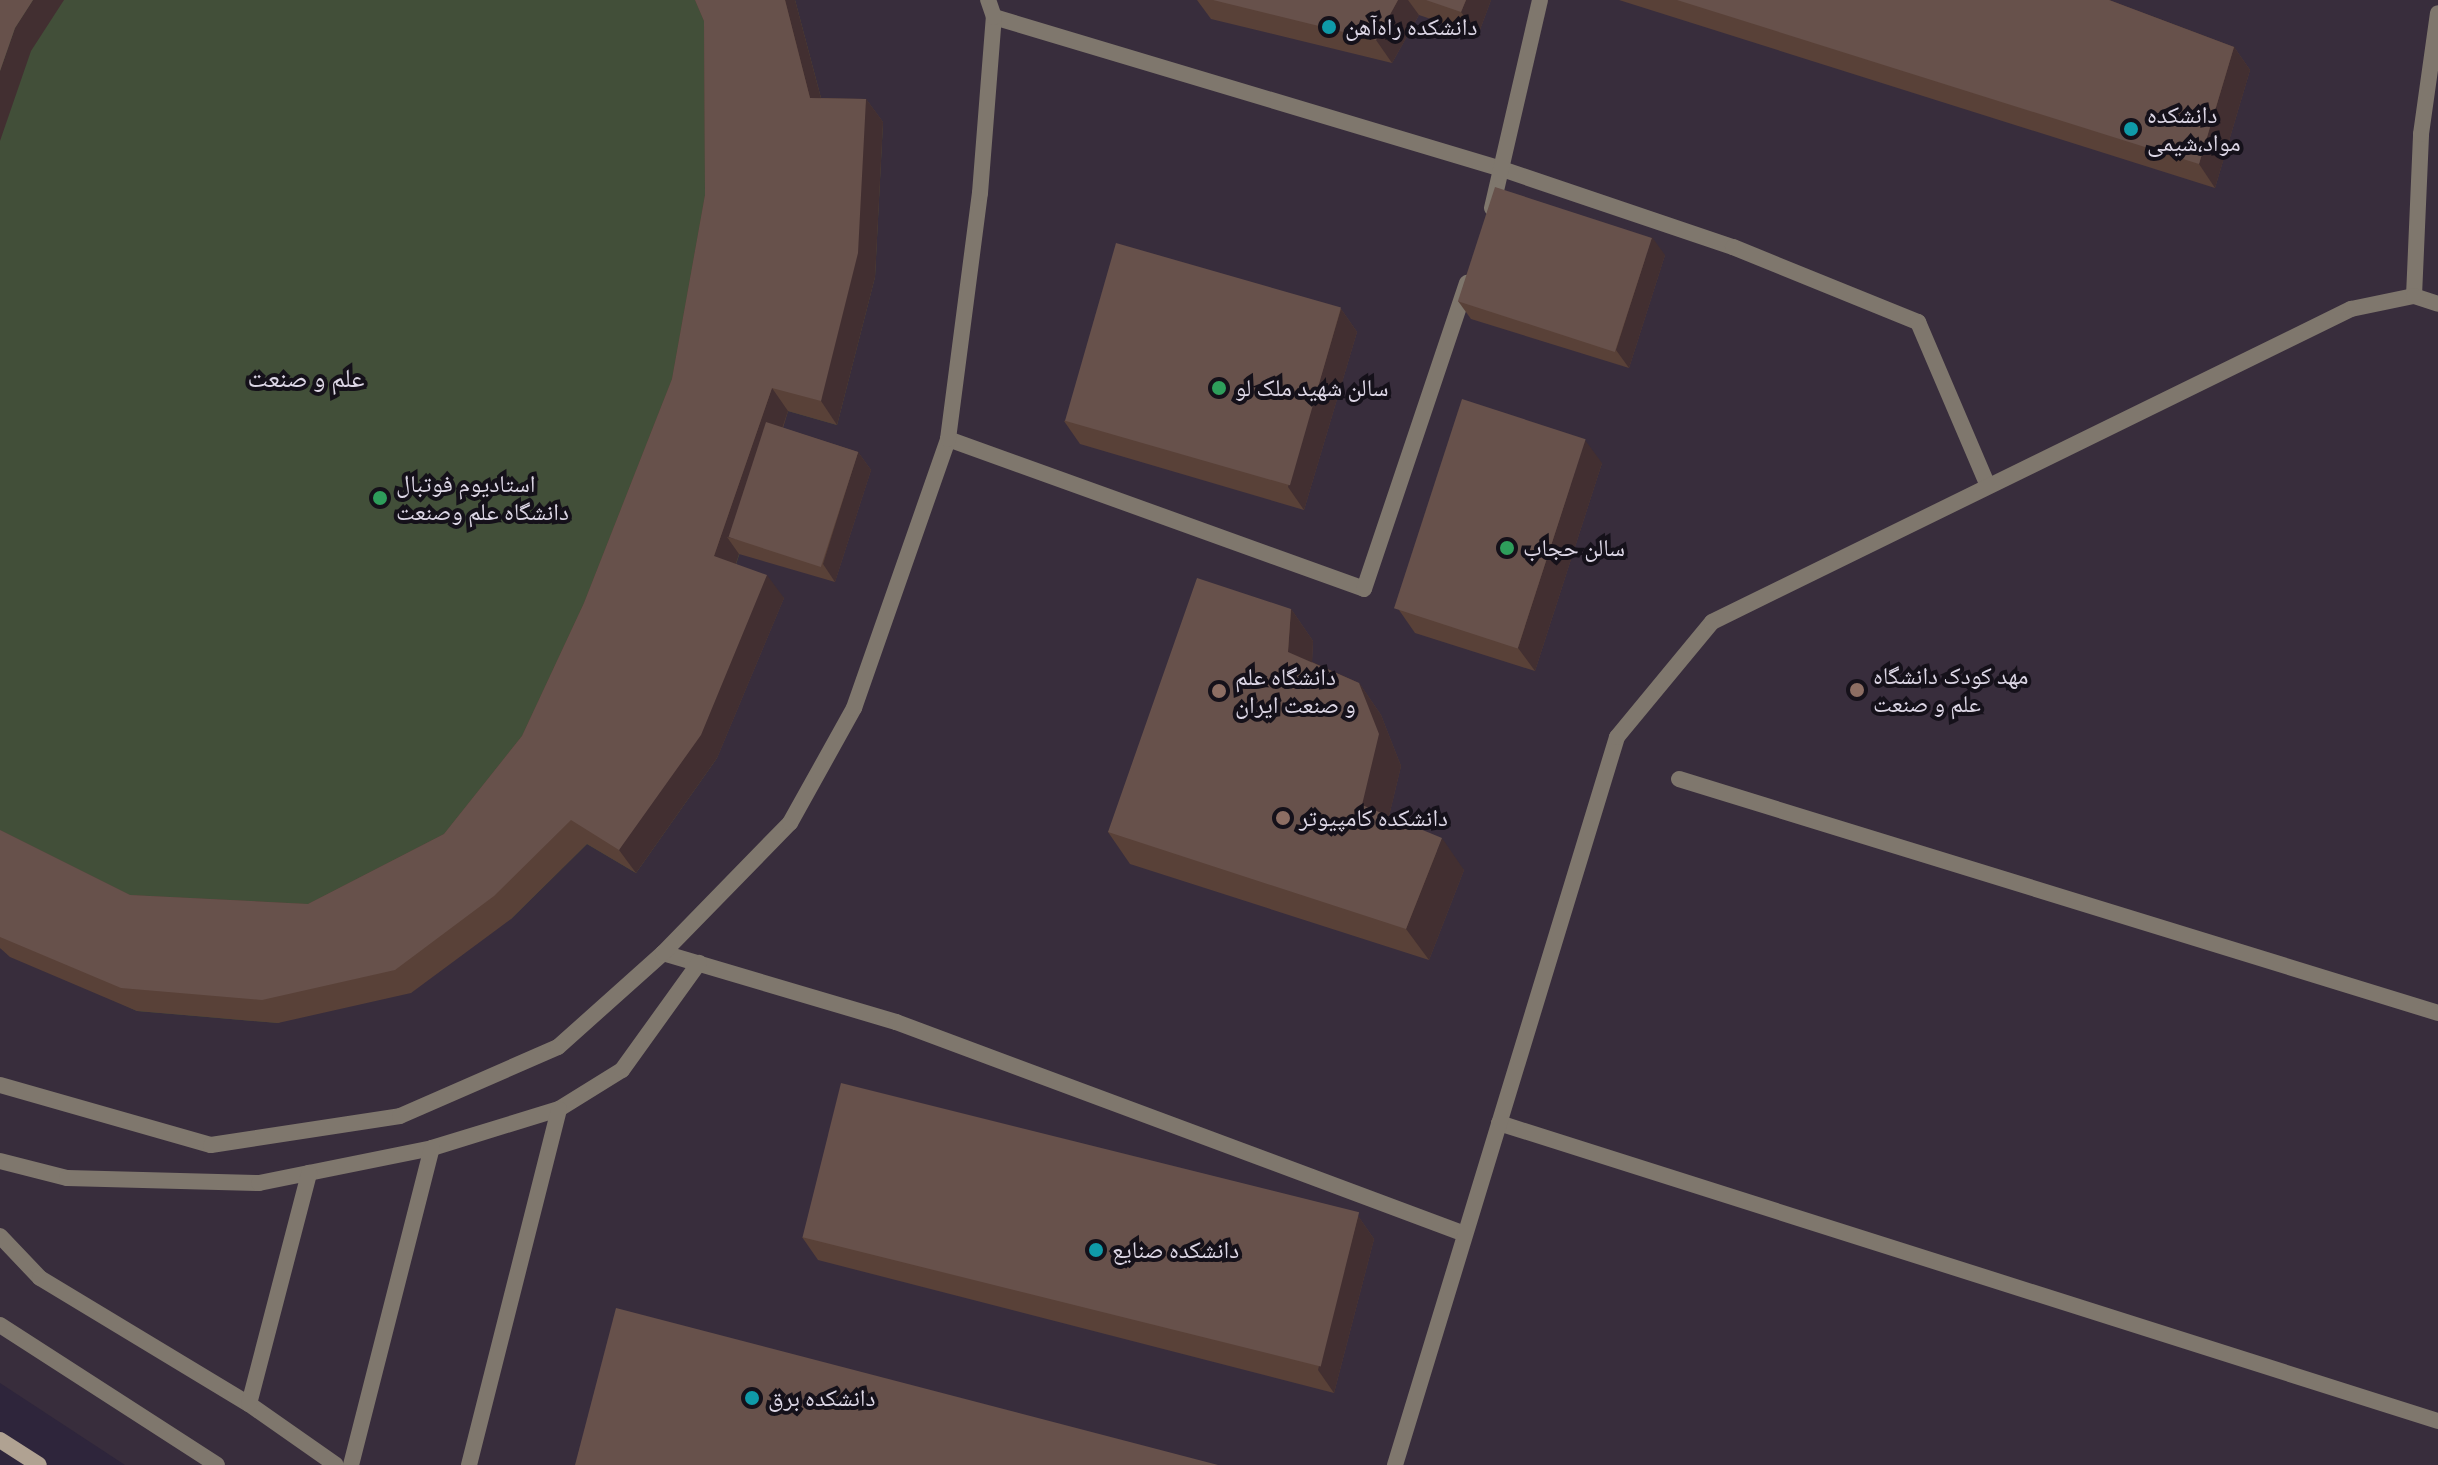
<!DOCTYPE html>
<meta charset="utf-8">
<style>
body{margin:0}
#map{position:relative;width:2438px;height:1465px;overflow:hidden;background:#2e253b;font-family:"Titillium Web","Noto Naskh Arabic",sans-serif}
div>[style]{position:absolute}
.education>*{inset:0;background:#382d3c}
.green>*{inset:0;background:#424f39}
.lane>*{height:16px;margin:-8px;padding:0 8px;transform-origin:8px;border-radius:8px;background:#7f776d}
.secondary>*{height:16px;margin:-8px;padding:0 8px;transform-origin:8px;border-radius:8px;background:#b0a292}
.wall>*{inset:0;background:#594138}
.shaded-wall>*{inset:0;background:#422f31}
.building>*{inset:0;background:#67514b;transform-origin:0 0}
.dots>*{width:22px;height:22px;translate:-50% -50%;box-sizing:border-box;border:4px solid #15111a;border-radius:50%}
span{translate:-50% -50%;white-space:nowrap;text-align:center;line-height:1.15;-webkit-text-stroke:8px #15111a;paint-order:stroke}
.poi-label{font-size:24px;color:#dcd6e5}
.left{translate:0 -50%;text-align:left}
.neighbourhood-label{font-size:26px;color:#dcd6e5}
</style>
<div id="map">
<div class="education">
<div style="clip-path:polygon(0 0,2438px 0,2438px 1465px,125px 1465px,0 1383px)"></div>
</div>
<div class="green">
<div style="clip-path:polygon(0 0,795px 0,827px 121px,883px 122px,875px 277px,837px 425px,788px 411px,731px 579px,717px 758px,636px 873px,587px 844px,511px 919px,278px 1023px,137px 1011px,0 948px)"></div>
</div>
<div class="lane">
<div style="left:994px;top:17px;width:533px;rotate:16.67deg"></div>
<div style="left:1505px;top:170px;width:241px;rotate:18.7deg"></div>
<div style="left:1733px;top:247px;width:200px;rotate:22.1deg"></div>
<div style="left:1918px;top:322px;width:178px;rotate:66.9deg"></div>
<div style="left:1492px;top:208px;width:213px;rotate:-77deg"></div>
<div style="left:2414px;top:296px;width:162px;rotate:-87.5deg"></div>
<div style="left:2421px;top:134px;width:122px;rotate:-82deg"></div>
<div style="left:948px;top:439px;width:442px;rotate:19.8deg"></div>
<div style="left:1364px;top:589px;width:323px;rotate:-71.4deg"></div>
<div style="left:1679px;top:779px;width:794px;rotate:17.13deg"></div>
<div style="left:663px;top:953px;width:243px;rotate:16.5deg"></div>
<div style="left:896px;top:1022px;width:607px;rotate:20.43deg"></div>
<div style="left:0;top:1085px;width:219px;rotate:15.9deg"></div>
<div style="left:211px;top:1145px;width:191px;rotate:-8.7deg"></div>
<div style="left:400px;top:1116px;width:172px;rotate:-23.6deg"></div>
<div style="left:558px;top:1047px;width:141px;rotate:-41.8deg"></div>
<div style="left:663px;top:953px;width:182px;rotate:-45.7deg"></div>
<div style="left:790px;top:823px;width:132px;rotate:-60.9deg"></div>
<div style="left:854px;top:708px;width:285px;rotate:-70.7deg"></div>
<div style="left:948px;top:439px;width:248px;rotate:-82.6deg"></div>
<div style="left:980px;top:193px;width:177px;rotate:-85.5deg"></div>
<div style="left:994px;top:17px;width:18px;rotate:-109deg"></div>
<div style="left:1499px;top:1123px;width:985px;rotate:17.61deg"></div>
<div style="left:0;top:1161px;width:69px;rotate:14.2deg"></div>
<div style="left:67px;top:1178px;width:192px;rotate:1.5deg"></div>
<div style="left:259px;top:1183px;width:177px;rotate:-11.4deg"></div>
<div style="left:432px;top:1148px;width:133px;rotate:-17.1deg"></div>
<div style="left:559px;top:1109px;width:74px;rotate:-31.8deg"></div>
<div style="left:622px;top:1070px;width:132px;rotate:-54.3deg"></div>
<div style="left:0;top:1236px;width:58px;rotate:46.4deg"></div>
<div style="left:40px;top:1278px;width:244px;rotate:31.1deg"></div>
<div style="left:249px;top:1404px;width:106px;rotate:35deg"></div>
<div style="left:0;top:1325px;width:258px;rotate:32.8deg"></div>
<div style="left:249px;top:1404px;width:239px;rotate:-75.4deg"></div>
<div style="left:351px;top:1465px;width:327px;rotate:-75.7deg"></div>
<div style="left:469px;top:1465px;width:367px;rotate:-75.8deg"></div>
<div style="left:1395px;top:1465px;width:761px;rotate:-73.04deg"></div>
<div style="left:1617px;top:737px;width:149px;rotate:-50.4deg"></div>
<div style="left:1712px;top:622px;width:712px;rotate:-26.1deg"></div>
<div style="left:2351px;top:309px;width:64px;rotate:-11.7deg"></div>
<div style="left:2414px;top:296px;width:25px;rotate:18deg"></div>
</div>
<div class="secondary">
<div style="left:0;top:1440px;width:46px;rotate:32.7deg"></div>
</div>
<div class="wall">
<div style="clip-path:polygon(695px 0,795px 0,821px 98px,866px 99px,883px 122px,875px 277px,837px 425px,788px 411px,783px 428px,858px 452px,871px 470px,835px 582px,739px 554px,736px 564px,784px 598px,717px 758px,636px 873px,587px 844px,511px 919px,411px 993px,278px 1023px,137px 1011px,10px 957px,0 948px,0 830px,130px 895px,308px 904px,444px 834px,522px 736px,584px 603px,672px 379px,705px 195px,704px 21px)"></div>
<div style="clip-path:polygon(1197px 0,1491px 0,1478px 35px,1419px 15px,1392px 63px,1211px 19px)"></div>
<div style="clip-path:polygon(1619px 0,2109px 0,2234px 47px,2250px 70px,2215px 188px)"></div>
<div style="clip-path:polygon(1665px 255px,1629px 368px,1471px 319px,1458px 301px)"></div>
<div style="clip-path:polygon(1341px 309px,1357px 332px,1304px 510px,1080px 444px,1064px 421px)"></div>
<div style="clip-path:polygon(1602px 463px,1535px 671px,1415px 633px,1399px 610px)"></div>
<div style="clip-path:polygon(1291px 609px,1313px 641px,1312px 662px,1359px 683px,1381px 715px,1401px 766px,1389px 816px,1464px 870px,1429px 960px,1130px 864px,1108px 832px)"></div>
<div style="clip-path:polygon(1358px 1216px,1374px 1239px,1334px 1393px,818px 1260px,802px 1237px)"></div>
</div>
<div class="shaded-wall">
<div style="clip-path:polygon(33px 0,64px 0,31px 51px,0 141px,0 71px,15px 28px)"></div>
<div style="clip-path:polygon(785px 0,795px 0,827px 121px,810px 98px)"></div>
<div style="clip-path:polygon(1398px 0,1408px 0,1419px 15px,1392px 63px,1376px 40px)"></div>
<div style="clip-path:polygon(1466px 0,1491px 0,1478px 35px,1461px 12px)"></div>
<div style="clip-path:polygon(2234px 47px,2250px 70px,2215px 188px,2199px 164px)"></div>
<div style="clip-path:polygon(866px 99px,883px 122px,875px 277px,837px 425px,821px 401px)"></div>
<div style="clip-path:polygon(1652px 237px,1665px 255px,1629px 368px,1616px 350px)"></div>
<div style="clip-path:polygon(1341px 309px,1357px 332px,1304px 510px,1288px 487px)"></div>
<div style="clip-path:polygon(772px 388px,788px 411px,744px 541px,727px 537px,739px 554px,731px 579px,714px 556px)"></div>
<div style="clip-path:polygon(1585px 440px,1602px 463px,1535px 671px,1518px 648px)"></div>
<div style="clip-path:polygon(858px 452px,871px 470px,835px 582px,823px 564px)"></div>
<div style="clip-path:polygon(767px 575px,784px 598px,717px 758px,636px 873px,619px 850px)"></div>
<div style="clip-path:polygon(1291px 609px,1313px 641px,1311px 683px,1288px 652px)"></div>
<div style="clip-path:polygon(1359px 683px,1381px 715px,1401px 766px,1384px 837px,1362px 805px)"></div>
<div style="clip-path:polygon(1442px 838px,1464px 870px,1429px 960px,1406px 929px)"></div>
<div style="clip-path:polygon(1358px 1216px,1374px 1239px,1334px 1393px,1318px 1370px)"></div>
</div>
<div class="building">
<div style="clip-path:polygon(0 0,33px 0,15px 28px,0 71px)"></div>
<div style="clip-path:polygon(695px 0,785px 0,810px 98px,866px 99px,858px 253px,821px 401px,772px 388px,714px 556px,767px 575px,701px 735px,619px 850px,571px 820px,494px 896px,395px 970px,262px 1000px,121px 988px,0 937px,0 830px,130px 895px,308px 904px,444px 834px,522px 736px,584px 603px,672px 379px,705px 195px,704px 21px)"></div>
<div style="clip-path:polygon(1213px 0,1398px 0,1376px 40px)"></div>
<div style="clip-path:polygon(1426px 0,1466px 0,1461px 12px)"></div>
<div style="clip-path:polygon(1677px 0,2109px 0,2234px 47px,2199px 164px)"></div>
<div style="left:1495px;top:187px;width:165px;height:120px;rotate:18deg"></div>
<div style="left:1116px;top:243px;width:234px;height:185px;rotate:16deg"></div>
<div style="left:1462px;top:399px;width:130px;height:220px;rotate:18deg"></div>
<div style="left:766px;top:422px;width:97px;height:121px;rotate:18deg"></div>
<div style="clip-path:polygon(1197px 578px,1291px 609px,1288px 652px,1359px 683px,1379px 734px,1362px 805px,1442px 838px,1406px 929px,1108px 832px)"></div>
<div style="left:841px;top:1083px;width:534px;height:159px;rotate:14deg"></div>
<div style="clip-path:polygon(616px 1308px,1218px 1465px,575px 1465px)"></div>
</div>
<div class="dots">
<div style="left:1329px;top:27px;background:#0f9aa8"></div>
<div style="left:2131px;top:129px;background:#0f9aa8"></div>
<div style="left:1219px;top:388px;background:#2e9e5b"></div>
<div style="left:380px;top:498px;background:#2e9e5b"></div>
<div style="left:1507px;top:548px;background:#2e9e5b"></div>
<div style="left:1857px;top:690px;background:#8d6e63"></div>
<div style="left:1219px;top:691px;background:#8d6e63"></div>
<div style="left:1283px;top:818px;background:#8d6e63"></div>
<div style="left:1096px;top:1250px;background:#0f9aa8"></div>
<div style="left:752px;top:1398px;background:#0f9aa8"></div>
</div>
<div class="poi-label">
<span class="left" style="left:1345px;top:27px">دانشکده راه‌آهن</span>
<span class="left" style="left:2147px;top:129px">دانشکده<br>مواد،شیمی</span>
<span class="left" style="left:1235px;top:388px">سالن شهید ملک لو</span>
<span class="left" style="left:396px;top:498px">استادیوم فوتبال<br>دانشگاه علم وصنعت</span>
<span class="left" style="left:1523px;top:548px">سالن حجاب</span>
<span class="left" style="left:1873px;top:690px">مهد کودک دانشگاه<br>علم و صنعت</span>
<span class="left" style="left:1235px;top:691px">دانشگاه علم<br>و صنعت ایران</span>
<span class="left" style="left:1299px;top:818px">دانشکده کامپیوتر</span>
<span class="left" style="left:1112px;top:1250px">دانشکده صنایع</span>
<span class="left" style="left:768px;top:1398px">دانشکده برق</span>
</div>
<div class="neighbourhood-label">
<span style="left:306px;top:378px">علم و صنعت</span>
</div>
</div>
